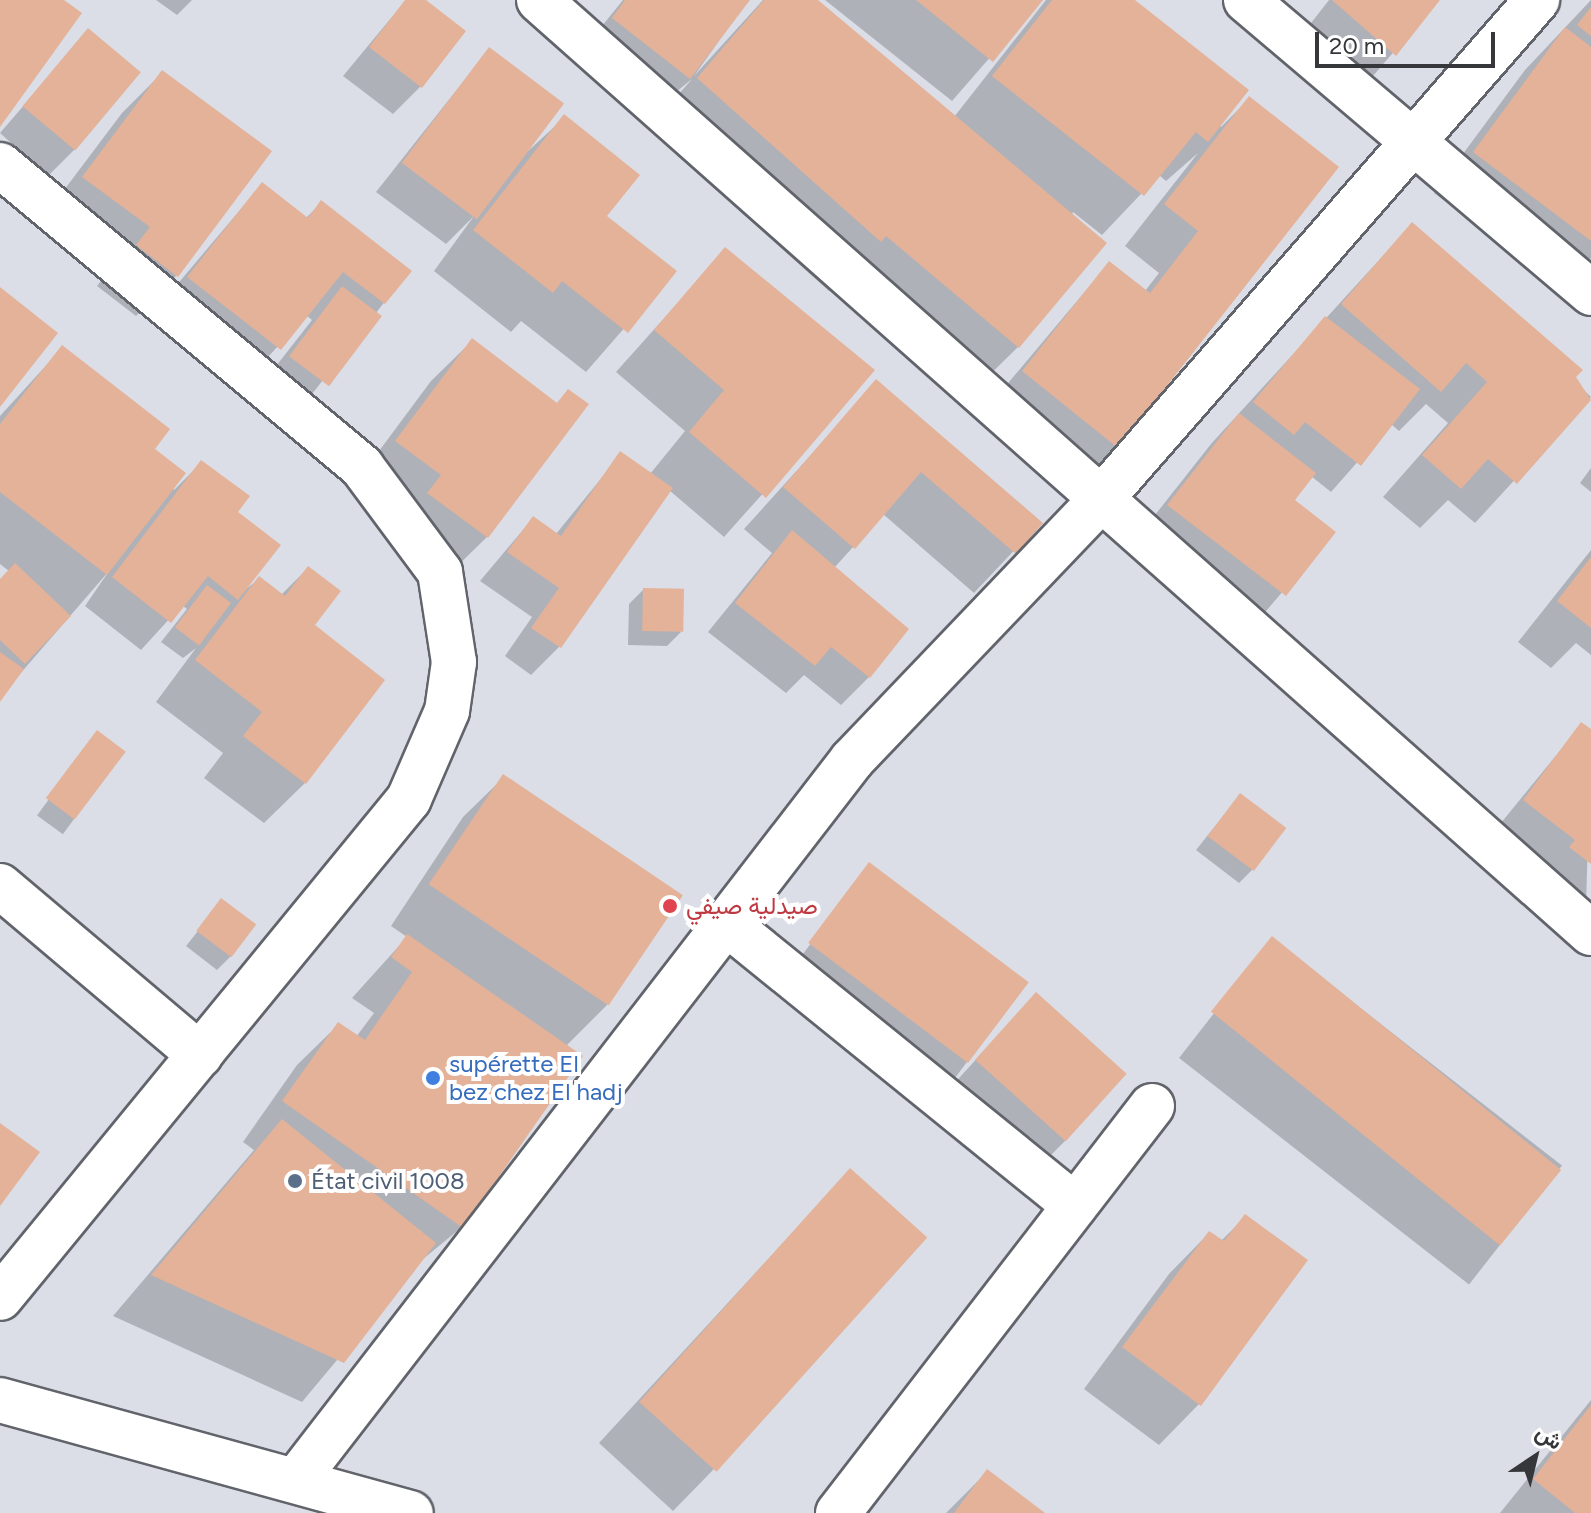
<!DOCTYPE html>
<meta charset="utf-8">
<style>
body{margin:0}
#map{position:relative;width:1591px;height:1513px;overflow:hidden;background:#dbdee6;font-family:Figtree,Vazirmatn,sans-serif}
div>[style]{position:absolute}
.shadow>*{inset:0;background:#0003;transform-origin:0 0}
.building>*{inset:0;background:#e3b299;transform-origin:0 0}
.roads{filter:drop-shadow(2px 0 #61646b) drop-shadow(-2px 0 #61646b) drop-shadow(0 2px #61646b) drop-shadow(0 -2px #61646b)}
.minor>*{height:44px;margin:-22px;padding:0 22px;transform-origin:22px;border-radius:22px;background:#fff}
.tertiary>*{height:44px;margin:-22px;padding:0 22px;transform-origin:22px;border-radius:22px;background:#fff}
.secondary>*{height:44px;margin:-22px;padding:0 22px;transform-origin:22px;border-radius:22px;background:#fff}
.dots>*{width:22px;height:22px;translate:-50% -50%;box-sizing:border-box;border:4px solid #fff;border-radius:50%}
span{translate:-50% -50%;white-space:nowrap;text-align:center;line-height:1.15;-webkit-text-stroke:8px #fff;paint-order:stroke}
.health-label{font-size:24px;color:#be3a42}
.left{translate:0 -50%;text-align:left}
.shop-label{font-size:24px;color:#366cbe}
.service-label{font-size:24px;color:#4e5e75}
.north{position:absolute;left:1495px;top:1417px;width:80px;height:80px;-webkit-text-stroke:6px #fff;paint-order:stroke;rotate:35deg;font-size:22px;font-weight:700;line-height:32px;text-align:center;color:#36373a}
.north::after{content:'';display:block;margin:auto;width:28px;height:36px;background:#36373a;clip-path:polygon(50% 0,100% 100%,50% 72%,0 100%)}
.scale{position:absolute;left:1315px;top:32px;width:180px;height:36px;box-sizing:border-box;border:4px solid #36373a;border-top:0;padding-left:10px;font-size:24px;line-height:28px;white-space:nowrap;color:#36373a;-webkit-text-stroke:6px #fff;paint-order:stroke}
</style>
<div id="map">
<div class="shadow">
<div style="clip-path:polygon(156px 0,192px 0,177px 15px)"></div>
<div style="clip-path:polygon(406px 0,422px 0,421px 86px,393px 114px,343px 76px)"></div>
<div style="clip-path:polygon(623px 0,748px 0,694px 76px,763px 0,814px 0,954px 117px,1046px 0,1131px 0,1221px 127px,1249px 99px,1117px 446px,1076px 487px,983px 413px,1109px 263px,1145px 291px,1159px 273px,1125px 246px,1198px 153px,1166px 181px,1159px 175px,1102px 235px,1073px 212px,1018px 347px,967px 397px,835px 285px,829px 291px,648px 129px,692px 79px,660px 105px,585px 47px)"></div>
<div style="clip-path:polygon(825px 0,1040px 0,952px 101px)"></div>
<div style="clip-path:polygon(1329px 0,1438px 0,1367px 83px,1304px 32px)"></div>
<div style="clip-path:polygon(1591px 0,1591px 258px,1561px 288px,1434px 193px,1525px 70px)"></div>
<div style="clip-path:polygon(88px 31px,76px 148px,48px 176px,0 133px)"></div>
<div style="clip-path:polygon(489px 49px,515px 163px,565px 117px,605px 216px,674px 271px,586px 372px,521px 321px,511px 332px,434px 271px,474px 216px,446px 244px,376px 192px)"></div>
<div style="clip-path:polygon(163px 72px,176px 276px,136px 316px,97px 286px,111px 268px,43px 218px,122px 113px)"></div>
<div style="clip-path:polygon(262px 184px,306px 218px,321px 203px,409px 271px,297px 413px,262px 384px,312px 320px,306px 315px,239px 389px,148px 319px)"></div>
<div style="clip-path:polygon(1412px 224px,1591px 397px,1475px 523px,1448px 500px,1420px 528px,1383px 497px,1448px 423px,1426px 404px,1399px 431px,1391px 424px,1331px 492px,1311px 476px,1292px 500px,1333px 532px,1256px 623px,1140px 534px,1211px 444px)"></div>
<div style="clip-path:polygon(725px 250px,872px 371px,724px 537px,669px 490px,559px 647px,531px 675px,505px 656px,532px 617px,480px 581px,533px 518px,556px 534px,621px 454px,650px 474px,685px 431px,616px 372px)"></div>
<div style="clip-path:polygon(472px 341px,556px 404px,568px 392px,487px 537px,446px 577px,356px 482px,431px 381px)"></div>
<div style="clip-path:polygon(62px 348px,152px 449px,174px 490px,202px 462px,235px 512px,241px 593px,259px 579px,281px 595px,308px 568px,305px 783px,264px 823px,204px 778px,223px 753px,156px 702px,196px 648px,183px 658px,161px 642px,187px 609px,182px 605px,141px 650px,85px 606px,109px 571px,0 697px,0 581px,9px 571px,0 564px,0 416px)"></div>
<div style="clip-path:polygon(877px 382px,1040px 523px,974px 593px,883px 514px,834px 568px,869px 677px,841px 705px,804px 675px,786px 693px,708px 632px,772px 553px,744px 529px)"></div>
<div style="clip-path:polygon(1591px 468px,1591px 492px,1580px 483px)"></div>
<div style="clip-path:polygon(1591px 550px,1591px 655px,1576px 643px,1551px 668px,1518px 642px)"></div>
<div style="clip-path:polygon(643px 590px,681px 632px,667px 646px,628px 645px,629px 604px)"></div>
<div style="clip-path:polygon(1581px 725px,1591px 732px,1586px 908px,1496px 829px)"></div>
<div style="left:97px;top:733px;width:32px;height:102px;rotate:36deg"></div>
<div style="clip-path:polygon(504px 777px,607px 1005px,566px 1046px,462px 1227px,417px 1264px,302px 1402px,113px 1316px,254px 1150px,243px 1142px,297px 1065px,338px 1025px,356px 1037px,374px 1013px,352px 998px,407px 937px,391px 926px,463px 817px)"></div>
<div style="clip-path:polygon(1240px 795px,1253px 869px,1239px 883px,1196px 850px)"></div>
<div style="left:870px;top:865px;width:196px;height:155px;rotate:37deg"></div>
<div style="clip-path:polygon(222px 901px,231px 956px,217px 970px,186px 946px)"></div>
<div style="left:1272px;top:939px;width:368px;height:151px;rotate:38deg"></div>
<div style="clip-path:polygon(1036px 994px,1066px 1140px,1038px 1168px,949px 1089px)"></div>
<div style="clip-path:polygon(850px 1170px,713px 1470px,673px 1511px,599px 1443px)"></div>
<div style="clip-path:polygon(1246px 1216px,1199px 1404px,1159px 1445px,1084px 1389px,1169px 1274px,1209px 1233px,1221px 1241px)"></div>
<div style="clip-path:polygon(1591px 1400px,1591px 1513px,1500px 1513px)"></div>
<div style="clip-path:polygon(987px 1472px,1042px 1513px,946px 1513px)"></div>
</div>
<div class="building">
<div style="clip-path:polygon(0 0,64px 0,82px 13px,0 127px)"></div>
<div style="clip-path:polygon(405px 0,426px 0,466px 31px,422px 88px,369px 47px)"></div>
<div style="clip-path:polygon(625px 0,750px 0,690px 79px,612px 18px)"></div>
<div style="clip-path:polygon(764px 0,818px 0,1107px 243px,1019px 348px,886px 236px,881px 242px,697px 78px)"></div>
<div style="clip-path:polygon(916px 0,1043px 0,993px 62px)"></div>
<div style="clip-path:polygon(1052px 0,1135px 0,1249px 90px,1208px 142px,1196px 132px,1144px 196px,992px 76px)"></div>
<div style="clip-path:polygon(1332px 0,1440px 0,1396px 56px)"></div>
<div style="clip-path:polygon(1591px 7px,1591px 36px,1577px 25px)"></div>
<div style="clip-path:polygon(1565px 27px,1591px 47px,1591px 241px,1473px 152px)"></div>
<div style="left:88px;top:28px;width:69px;height:102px;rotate:40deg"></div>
<div style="left:489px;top:47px;width:94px;height:145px;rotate:37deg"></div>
<div style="clip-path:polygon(162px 70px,272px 151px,178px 277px,136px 245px,150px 227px,82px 177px)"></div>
<div style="clip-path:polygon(1249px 96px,1339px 167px,1118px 448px,1022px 371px,1109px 261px,1150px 293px,1198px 231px,1164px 204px)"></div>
<div style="clip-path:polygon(564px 114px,640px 175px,607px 216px,677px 271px,628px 333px,562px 281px,553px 293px,473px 230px)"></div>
<div style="clip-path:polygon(262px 182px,308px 218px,321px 200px,412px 271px,385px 304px,343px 272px,281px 350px,187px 277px)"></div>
<div style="clip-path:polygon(1412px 222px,1583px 370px,1576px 377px,1591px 400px,1517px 484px,1488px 459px,1461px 489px,1422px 455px,1487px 382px,1466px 363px,1441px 392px,1341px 304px)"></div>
<div style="clip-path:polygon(725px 247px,875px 370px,766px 498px,689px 432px,724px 390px,654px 330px)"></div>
<div style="left:342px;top:286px;width:50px;height:88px;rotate:37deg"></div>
<div style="clip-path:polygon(0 287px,58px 333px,0 407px)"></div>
<div style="clip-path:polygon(1325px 316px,1420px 389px,1361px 466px,1305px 422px,1294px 435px,1253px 402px)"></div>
<div style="clip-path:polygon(472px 338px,557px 403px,568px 389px,589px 404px,488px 538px,427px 493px,441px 475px,395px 441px)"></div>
<div style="clip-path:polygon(62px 345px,170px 429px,155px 449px,186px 473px,107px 575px,0 492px,0 424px)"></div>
<div style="clip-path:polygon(876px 379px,1043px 523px,1016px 554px,921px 472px,855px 549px,783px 487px)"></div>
<div style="clip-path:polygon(1239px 413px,1316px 473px,1295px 500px,1336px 532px,1286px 596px,1167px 505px)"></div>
<div style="clip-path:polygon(620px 451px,673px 488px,561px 648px,531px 628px,559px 588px,507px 552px,533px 516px,561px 536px)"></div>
<div style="clip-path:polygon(201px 460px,250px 496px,238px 512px,281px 545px,238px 600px,208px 576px,171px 623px,112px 577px)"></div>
<div style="clip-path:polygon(792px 530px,909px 629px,870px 678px,831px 647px,815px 666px,735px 603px)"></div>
<div style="clip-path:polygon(1591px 557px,1591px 628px,1557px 601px)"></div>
<div style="clip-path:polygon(15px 563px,71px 616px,25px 664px,0 640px,0 579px)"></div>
<div style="clip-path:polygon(308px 566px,341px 591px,315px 625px,385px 680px,306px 784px,243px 736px,262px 712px,195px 660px,259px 576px,285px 596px)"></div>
<div style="left:207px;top:585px;width:30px;height:53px;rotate:37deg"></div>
<div style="left:643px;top:588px;width:41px;height:43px;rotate:1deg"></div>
<div style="clip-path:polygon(0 652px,24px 669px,0 702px)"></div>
<div style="clip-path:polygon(1581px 722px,1591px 729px,1591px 864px,1569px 847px,1575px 840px,1523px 800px)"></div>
<div style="left:97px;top:730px;width:36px;height:85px;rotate:37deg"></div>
<div style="left:503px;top:774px;width:217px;height:133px;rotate:34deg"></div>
<div style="left:1240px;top:793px;width:58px;height:54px;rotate:37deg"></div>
<div style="left:869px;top:862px;width:200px;height:101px;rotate:37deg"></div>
<div style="left:221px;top:898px;width:44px;height:41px;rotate:37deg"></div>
<div style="clip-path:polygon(407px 934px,583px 1056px,463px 1228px,282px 1101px,338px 1022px,365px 1040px,412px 972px,391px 957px)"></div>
<div style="left:1272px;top:936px;width:372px;height:97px;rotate:39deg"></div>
<div style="left:1036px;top:992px;width:122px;height:91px;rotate:42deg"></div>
<div style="clip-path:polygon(282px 1119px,436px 1243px,344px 1363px,151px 1275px)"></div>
<div style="clip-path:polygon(0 1123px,40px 1152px,0 1206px)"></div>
<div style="left:850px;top:1168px;width:104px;height:315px;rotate:42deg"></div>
<div style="clip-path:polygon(1245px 1214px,1308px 1260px,1201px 1406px,1122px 1347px,1209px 1231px,1224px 1241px)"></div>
<div style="clip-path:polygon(1591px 1405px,1591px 1513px,1575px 1513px,1533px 1479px)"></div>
<div style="clip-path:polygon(987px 1469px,1045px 1513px,954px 1513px)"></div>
</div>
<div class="roads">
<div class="minor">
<div style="left:539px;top:0;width:1406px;rotate:41.57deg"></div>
<div style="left:1246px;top:0;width:453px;rotate:40.3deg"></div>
<div style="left:0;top:165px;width:471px;rotate:39.8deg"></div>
<div style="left:362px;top:467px;width:131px;rotate:53.4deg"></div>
<div style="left:440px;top:572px;width:91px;rotate:81.2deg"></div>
<div style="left:454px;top:662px;width:49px;rotate:98.1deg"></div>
<div style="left:447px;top:711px;width:96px;rotate:113.4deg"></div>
<div style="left:409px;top:799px;width:645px;rotate:129.34deg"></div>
<div style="left:0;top:886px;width:262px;rotate:40.2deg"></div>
<div style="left:726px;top:923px;width:449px;rotate:39deg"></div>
<div style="left:838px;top:1513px;width:514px;rotate:-52.35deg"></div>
</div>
<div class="tertiary">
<div style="left:296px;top:1480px;width:910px;rotate:-52.32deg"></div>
<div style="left:852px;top:760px;width:361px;rotate:-46.3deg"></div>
<div style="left:1101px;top:499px;width:663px;rotate:-48.85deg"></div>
</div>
<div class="secondary">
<div style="left:0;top:1400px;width:426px;rotate:15.4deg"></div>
</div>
</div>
<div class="dots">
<div style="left:670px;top:906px;background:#e0444e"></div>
<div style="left:433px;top:1078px;background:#3f7fe0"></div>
<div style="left:295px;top:1181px;background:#5c6f8a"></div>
</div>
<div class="health-label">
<span class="left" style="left:686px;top:906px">صيدلية صيفي</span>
</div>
<div class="shop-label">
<span class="left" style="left:449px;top:1078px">supérette El<br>bez chez El hadj</span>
</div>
<div class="service-label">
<span class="left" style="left:311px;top:1181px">État civil 1008</span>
</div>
<div class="north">ش</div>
<div class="scale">20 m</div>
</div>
